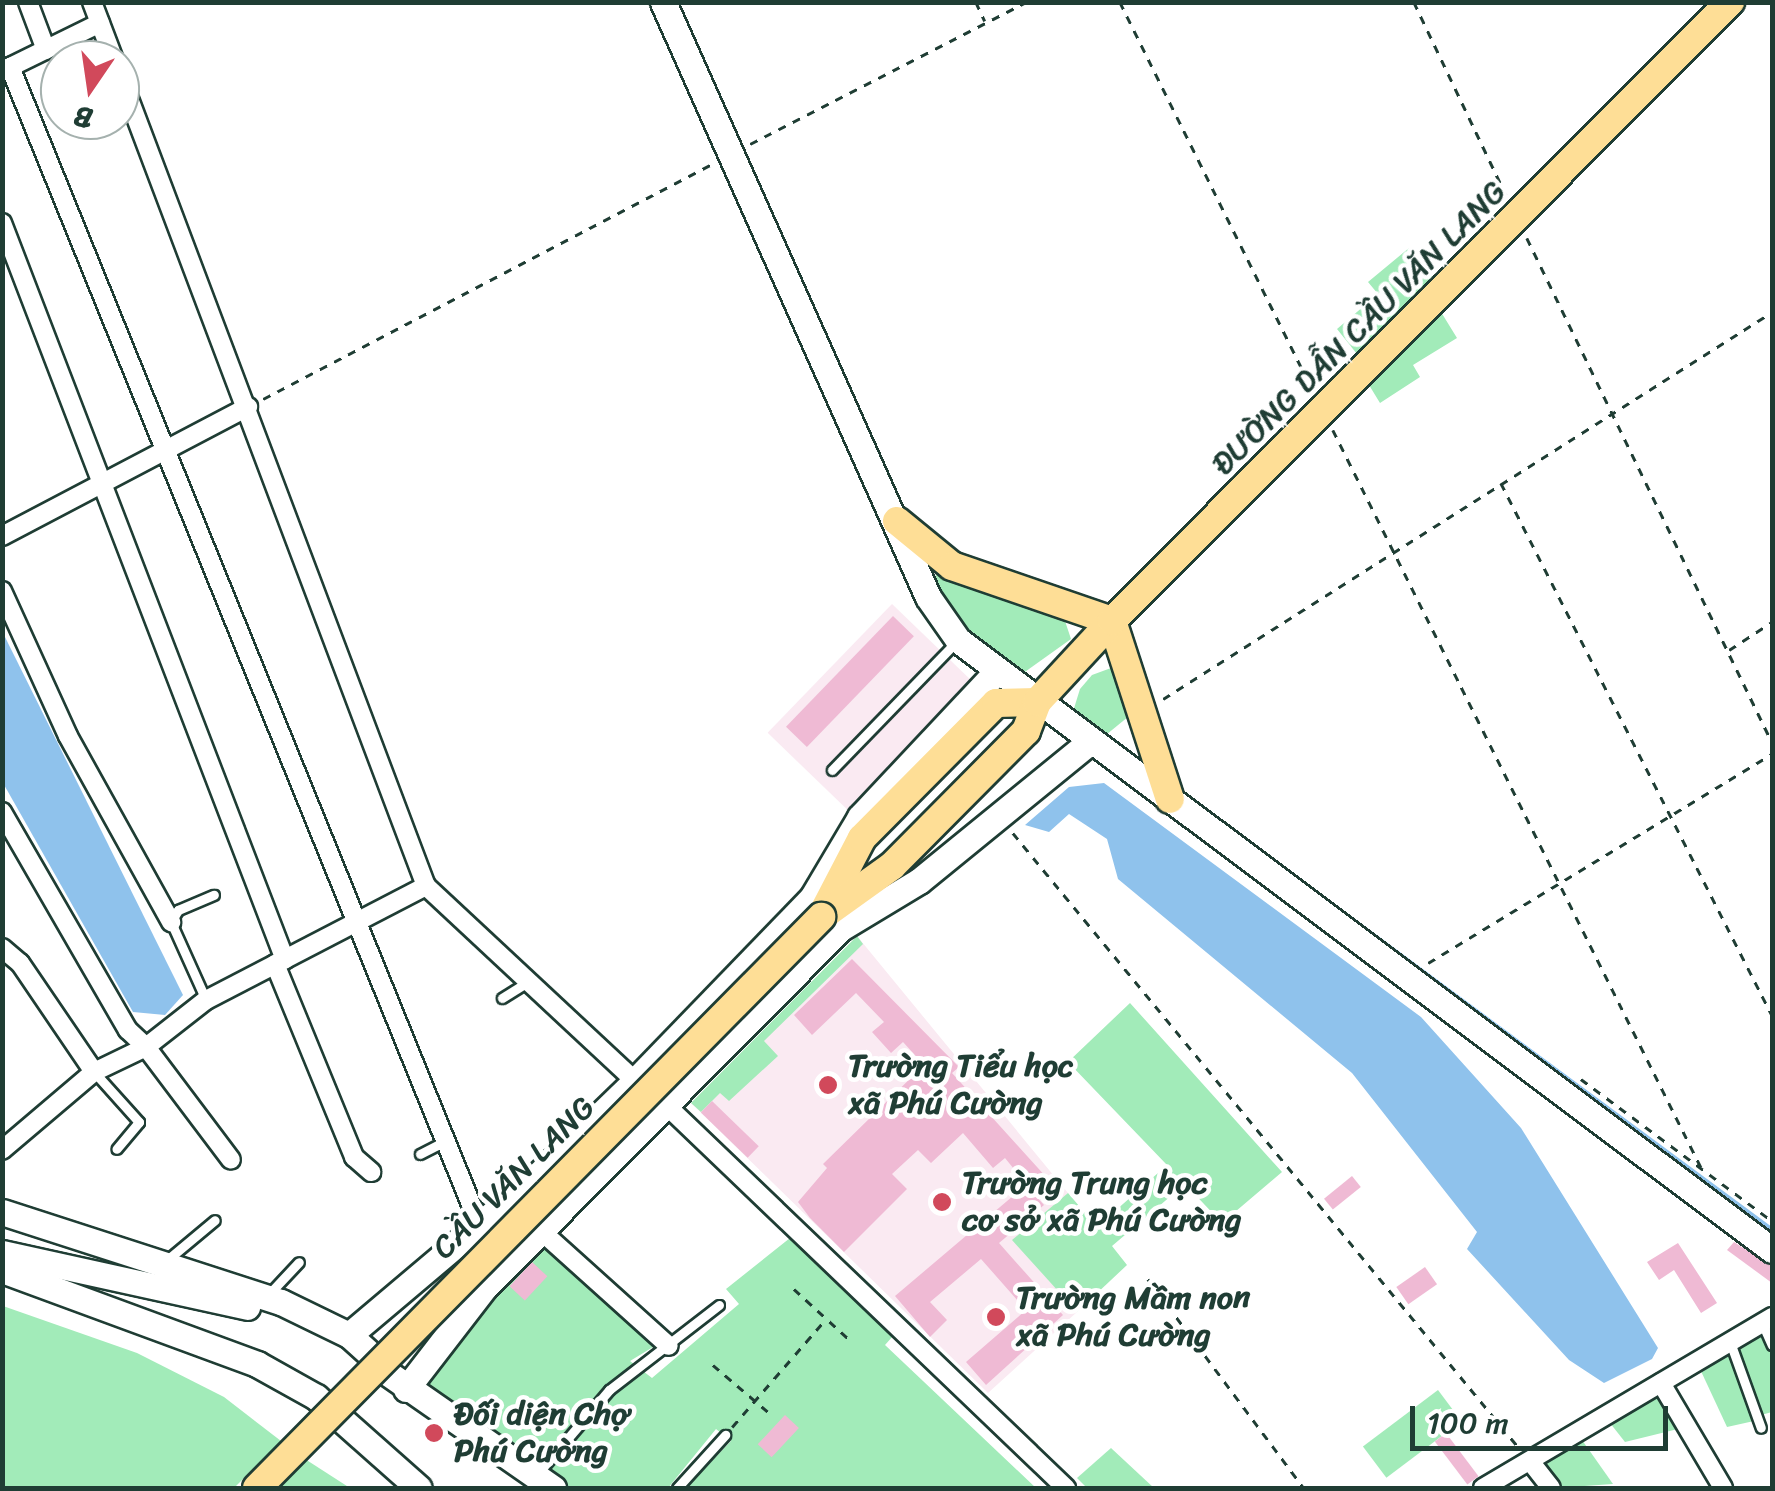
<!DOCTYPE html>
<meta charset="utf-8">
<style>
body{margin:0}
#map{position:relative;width:1775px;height:1491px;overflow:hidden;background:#fff;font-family:Sriracha,sans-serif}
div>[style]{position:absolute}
.built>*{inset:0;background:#faeaf2;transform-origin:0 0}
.green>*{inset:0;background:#a2ebb9;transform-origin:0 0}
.water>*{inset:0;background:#8fc2ec}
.stream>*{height:5px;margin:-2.5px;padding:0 2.5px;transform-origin:2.5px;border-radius:2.5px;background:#8fc2ec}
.building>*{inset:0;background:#efbad4;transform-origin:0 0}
.path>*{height:2.5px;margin-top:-1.25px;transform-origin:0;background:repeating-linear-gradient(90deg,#1f3d34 0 8px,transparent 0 16px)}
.roads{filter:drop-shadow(2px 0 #1f3d34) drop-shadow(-2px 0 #1f3d34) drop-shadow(0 2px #1f3d34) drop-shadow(0 -2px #1f3d34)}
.service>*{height:9px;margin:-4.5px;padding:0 4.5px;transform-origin:4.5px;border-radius:4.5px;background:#fff}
.minor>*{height:18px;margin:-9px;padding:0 9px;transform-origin:9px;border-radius:9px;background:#fff}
.secondary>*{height:25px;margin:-12.5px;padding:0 12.5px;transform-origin:12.5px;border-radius:12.5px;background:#fff}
.primary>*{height:28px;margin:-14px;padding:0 14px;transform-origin:14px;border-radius:14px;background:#fede96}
.bridges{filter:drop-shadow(2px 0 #1f3d34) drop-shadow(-2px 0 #1f3d34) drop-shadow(0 2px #1f3d34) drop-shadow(0 -2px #1f3d34)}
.primary-bridge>*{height:28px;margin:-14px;padding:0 14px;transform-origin:14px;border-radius:14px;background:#fede96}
.dots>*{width:28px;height:28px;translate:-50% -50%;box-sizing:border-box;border:5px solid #fff;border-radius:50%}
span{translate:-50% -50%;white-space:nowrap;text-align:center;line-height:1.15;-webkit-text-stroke:9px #fff;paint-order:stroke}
.street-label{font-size:32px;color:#1f3d34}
.poi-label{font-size:32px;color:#1f3d34;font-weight:700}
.left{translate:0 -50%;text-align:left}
.frame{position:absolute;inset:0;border:5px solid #1f3d34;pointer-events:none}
.north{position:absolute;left:40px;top:40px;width:100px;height:100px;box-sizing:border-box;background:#fff;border:2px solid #a5b1ae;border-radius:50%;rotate:193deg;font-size:28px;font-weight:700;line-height:40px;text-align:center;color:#1f3d34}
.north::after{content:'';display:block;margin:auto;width:35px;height:45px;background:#d1495b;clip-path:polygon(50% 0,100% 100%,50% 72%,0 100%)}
.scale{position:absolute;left:1410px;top:1406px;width:258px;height:45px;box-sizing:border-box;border:5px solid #1f3d34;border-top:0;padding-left:12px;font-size:30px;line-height:35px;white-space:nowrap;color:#1f3d34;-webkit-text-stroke:8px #fff;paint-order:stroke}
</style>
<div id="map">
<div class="built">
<div style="left:892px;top:604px;width:120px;height:179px;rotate:44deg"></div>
<div style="clip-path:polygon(857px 936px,1068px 1193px,1013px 1240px,1077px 1312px,988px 1393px,691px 1103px)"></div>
</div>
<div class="green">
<div style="clip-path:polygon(1409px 248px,1433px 277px,1357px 354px,1337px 329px,1378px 294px,1368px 282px)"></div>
<div style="clip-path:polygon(1441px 312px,1457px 338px,1413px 365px,1420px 377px,1380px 403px,1369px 385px)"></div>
<div style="clip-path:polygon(937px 574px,1050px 611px,1065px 621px,1071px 639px,1022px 674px,954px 622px,930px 583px)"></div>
<div style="clip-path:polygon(1111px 668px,1125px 676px,1134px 712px,1101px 739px,1071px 718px,1080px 689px,1092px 675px)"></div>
<div style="clip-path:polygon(857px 936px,863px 944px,764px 1041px,778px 1056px,729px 1101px,720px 1093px,701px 1112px,691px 1103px)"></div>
<div style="clip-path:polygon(1130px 1003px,1282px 1172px,1222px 1223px,1185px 1184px,1112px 1246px,1127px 1265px,1077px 1312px,1012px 1240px,1068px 1193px,1097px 1227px,1167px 1165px,1068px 1062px)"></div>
<div style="clip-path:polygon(790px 1238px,893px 1336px,885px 1345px,1036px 1488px,686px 1488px,731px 1441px,716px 1429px,668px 1488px,569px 1488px,432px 1391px,428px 1382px,495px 1285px,542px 1241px,658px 1344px,630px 1361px,652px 1378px,739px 1304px,726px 1289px)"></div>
<div style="clip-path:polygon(3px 1306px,137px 1353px,224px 1397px,281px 1441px,234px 1488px,3px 1488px)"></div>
<div style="clip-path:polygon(1763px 1332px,1772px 1351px,1772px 1412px,1761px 1415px,1735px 1348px)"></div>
<div style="clip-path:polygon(1730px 1351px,1754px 1421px,1727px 1427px,1700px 1369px)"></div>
<div style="left:1438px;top:1390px;width:39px;height:94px;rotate:53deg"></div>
<div style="clip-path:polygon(1661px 1392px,1682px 1428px,1625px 1442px,1610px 1423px)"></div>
<div style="clip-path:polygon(1582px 1440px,1613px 1484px,1556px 1488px,1539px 1466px)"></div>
<div style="clip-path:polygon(1111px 1448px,1154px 1488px,1087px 1488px,1077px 1478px)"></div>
<div style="clip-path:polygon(305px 1459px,350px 1488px,276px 1488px)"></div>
</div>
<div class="water">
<div style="clip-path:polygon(2px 631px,183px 995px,165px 1015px,133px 1012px,3px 783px)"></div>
<div style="clip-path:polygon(1104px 783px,1421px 1017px,1521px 1128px,1658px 1348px,1652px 1359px,1604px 1383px,1569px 1360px,1467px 1249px,1477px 1232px,1352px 1073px,1118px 879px,1107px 839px,1069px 814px,1049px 832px,1025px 825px,1069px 787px)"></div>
</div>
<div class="stream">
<div style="left:1308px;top:887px;width:577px;rotate:36.47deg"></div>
</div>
<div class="building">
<div style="left:893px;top:616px;width:29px;height:154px;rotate:44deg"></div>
<div style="clip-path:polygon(852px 959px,959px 1067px,952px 1073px,1047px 1178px,1032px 1191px,1005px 1158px,993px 1168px,963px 1133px,931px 1163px,918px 1150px,892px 1174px,907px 1189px,844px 1252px,810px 1218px,798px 1202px,827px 1168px,823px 1164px,924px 1065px,903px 1042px,891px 1053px,872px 1032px,884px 1022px,856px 993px,812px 1035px,794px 1015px)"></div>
<div style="left:712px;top:1101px;width:65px;height:16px;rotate:44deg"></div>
<div style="left:1352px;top:1176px;width:14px;height:36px;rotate:51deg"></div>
<div style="clip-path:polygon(1026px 1185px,1044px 1205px,999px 1243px,1063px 1315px,986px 1385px,966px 1362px,1026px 1310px,981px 1259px,930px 1302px,947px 1320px,930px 1337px,895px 1296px)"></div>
<div style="clip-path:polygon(1734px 1242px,1772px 1266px,1772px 1283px,1727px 1250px)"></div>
<div style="clip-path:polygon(1678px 1243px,1717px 1303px,1701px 1313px,1674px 1270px,1659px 1280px,1647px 1262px)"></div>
<div style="left:532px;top:1262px;width:21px;height:33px;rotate:43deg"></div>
<div style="left:1425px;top:1267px;width:21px;height:35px;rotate:55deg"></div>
<div style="left:785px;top:1415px;width:19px;height:40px;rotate:43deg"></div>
<div style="left:1446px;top:1433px;width:54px;height:14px;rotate:53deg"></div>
</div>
<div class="path">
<div style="left:976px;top:2px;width:21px;rotate:65deg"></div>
<div style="left:1120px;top:2px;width:430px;rotate:63.6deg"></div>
<div style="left:1414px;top:2px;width:214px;rotate:64.5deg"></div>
<div style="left:750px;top:144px;width:310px;rotate:-27.2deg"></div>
<div style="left:1527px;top:238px;width:560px;rotate:64.08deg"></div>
<div style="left:263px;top:399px;width:507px;rotate:-27.63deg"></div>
<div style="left:1333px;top:430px;width:824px;rotate:63.47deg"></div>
<div style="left:1501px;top:483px;width:597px;rotate:63.01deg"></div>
<div style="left:1729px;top:650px;width:51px;rotate:-33.1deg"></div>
<div style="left:1163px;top:699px;width:722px;rotate:-32.43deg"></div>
<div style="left:1013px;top:833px;width:796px;rotate:50.55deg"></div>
<div style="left:1428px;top:963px;width:403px;rotate:-31.3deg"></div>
<div style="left:1581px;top:1079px;width:238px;rotate:36.6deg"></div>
<div style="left:1148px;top:1279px;width:261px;rotate:53.3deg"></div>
<div style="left:794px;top:1289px;width:77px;rotate:42.4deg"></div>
<div style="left:713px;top:1365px;width:79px;rotate:40.4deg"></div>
<div style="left:732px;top:1427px;width:143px;rotate:-49deg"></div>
</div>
<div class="roads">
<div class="service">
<div style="left:832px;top:770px;width:178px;rotate:-45.9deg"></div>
<div style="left:502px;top:998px;width:32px;rotate:-32deg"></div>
<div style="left:206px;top:1000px;width:85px;rotate:-114.2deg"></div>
<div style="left:171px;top:922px;width:14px;rotate:-60deg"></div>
<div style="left:178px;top:910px;width:39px;rotate:-23deg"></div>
<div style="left:95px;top:1073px;width:66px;rotate:48.1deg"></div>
<div style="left:139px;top:1122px;width:35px;rotate:130deg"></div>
<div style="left:420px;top:1154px;width:25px;rotate:-27deg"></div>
<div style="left:167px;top:1260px;width:62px;rotate:-39.8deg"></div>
<div style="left:268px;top:1295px;width:45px;rotate:-46.8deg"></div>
<div style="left:1762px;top:1323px;width:24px;rotate:66deg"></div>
<div style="left:1730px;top:1342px;width:91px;rotate:70.2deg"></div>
<div style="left:539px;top:1472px;width:108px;rotate:-49.5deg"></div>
<div style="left:609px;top:1390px;width:139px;rotate:-37.7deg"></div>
<div style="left:677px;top:1488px;width:72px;rotate:-47.8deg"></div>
</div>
<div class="minor">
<div style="left:28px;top:2px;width:51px;rotate:69.4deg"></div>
<div style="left:92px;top:2px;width:62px;rotate:69.2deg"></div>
<div style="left:10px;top:67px;width:1251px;rotate:67.93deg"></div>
<div style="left:2px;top:71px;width:109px;rotate:-26.1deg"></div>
<div style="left:120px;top:75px;width:867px;rotate:69.33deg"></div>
<div style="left:426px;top:886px;width:286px;rotate:43deg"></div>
<div style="left:2px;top:223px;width:789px;rotate:68.99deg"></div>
<div style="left:2px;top:536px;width:278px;rotate:-27.7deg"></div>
<div style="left:2px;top:591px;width:159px;rotate:65.5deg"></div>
<div style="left:68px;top:736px;width:213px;rotate:61deg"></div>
<div style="left:2px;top:812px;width:252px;rotate:60deg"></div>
<div style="left:128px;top:1030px;width:25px;rotate:43deg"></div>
<div style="left:146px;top:1047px;width:76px;rotate:-38.1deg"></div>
<div style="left:206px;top:1000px;width:248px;rotate:-27.4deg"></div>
<div style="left:2px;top:948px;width:23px;rotate:40deg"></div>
<div style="left:20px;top:963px;width:132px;rotate:55.8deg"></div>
<div style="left:275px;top:964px;width:209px;rotate:67.7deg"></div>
<div style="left:354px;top:1157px;width:23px;rotate:41deg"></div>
<div style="left:666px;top:1105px;width:554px;rotate:43.76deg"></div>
<div style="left:2px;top:1150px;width:121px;rotate:-40.3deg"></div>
<div style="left:94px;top:1072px;width:58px;rotate:-25.7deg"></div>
<div style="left:146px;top:1047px;width:141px;rotate:53deg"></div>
<div style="left:540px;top:1230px;width:173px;rotate:42deg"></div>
<div style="left:1661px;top:1383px;width:122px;rotate:59.4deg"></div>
<div style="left:1530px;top:1461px;width:34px;rotate:52deg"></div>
<div style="left:1483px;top:1488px;width:336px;rotate:-30.6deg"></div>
</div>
<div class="secondary">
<div style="left:663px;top:2px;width:651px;rotate:65.99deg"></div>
<div style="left:928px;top:597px;width:52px;rotate:55.1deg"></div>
<div style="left:958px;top:640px;width:1017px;rotate:36.85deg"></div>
<div style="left:2px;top:1212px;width:293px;rotate:17.9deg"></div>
<div style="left:281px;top:1302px;width:76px;rotate:25.9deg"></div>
<div style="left:349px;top:1335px;width:25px;rotate:42deg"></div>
<div style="left:2px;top:1253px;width:251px;rotate:12.4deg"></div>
<div style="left:2px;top:1270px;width:272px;rotate:20.2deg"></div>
<div style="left:257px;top:1364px;width:68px;rotate:29.2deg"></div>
<div style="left:316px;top:1397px;width:137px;rotate:41.5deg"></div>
<div style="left:349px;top:1335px;width:248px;rotate:-40.2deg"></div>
<div style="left:538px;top:1175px;width:135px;rotate:-44.1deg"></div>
<div style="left:635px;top:1081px;width:255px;rotate:-46deg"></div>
<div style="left:812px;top:898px;width:94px;rotate:-59.3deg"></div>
<div style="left:860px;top:817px;width:200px;rotate:-46.8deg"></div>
<div style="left:389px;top:1374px;width:200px;rotate:34.8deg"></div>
<div style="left:406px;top:1389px;width:128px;rotate:-52.3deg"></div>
<div style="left:484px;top:1288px;width:507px;rotate:-45.24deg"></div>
<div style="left:841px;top:928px;width:91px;rotate:-31.1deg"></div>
<div style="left:919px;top:881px;width:218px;rotate:-39.2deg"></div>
</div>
<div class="primary">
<div style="left:897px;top:521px;width:71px;rotate:39.3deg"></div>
<div style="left:952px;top:566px;width:169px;rotate:19deg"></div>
<div style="left:1112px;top:621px;width:187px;rotate:72deg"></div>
<div style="left:824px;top:911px;width:82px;rotate:-62.5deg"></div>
<div style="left:862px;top:838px;width:190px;rotate:-45.2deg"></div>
<div style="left:996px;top:703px;width:41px;rotate:-1.4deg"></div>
<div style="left:821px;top:917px;width:87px;rotate:-35.7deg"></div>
<div style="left:892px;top:866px;width:190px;rotate:-45.2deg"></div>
<div style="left:1026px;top:731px;width:31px;rotate:-69deg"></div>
<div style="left:1037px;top:702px;width:110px;rotate:-47.2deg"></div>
<div style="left:1112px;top:621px;width:875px;rotate:-45.05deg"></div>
</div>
</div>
<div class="bridges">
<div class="primary-bridge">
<div style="left:257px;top:1488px;width:803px;rotate:-45.35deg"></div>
</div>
</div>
<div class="dots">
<div style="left:828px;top:1085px;background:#d1495b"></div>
<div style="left:942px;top:1202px;background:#d1495b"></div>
<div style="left:996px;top:1317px;background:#d1495b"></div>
<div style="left:434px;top:1433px;background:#d1495b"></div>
</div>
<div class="street-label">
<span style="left:1359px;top:328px;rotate:-45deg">ĐƯỜNG DẪN CẦU VĂN LANG</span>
<span style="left:514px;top:1178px;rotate:-45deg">CẦU VĂN LANG</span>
</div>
<div class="poi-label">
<span class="left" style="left:848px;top:1085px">Trường Tiểu học<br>xã Phú Cường</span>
<span class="left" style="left:962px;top:1202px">Trường Trung học<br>cơ sở xã Phú Cường</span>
<span class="left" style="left:1016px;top:1317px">Trường Mầm non<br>xã Phú Cường</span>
<span class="left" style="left:454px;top:1433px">Đối diện Chợ<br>Phú Cường</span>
</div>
<div class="frame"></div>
<div class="north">B</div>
<div class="scale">100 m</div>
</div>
